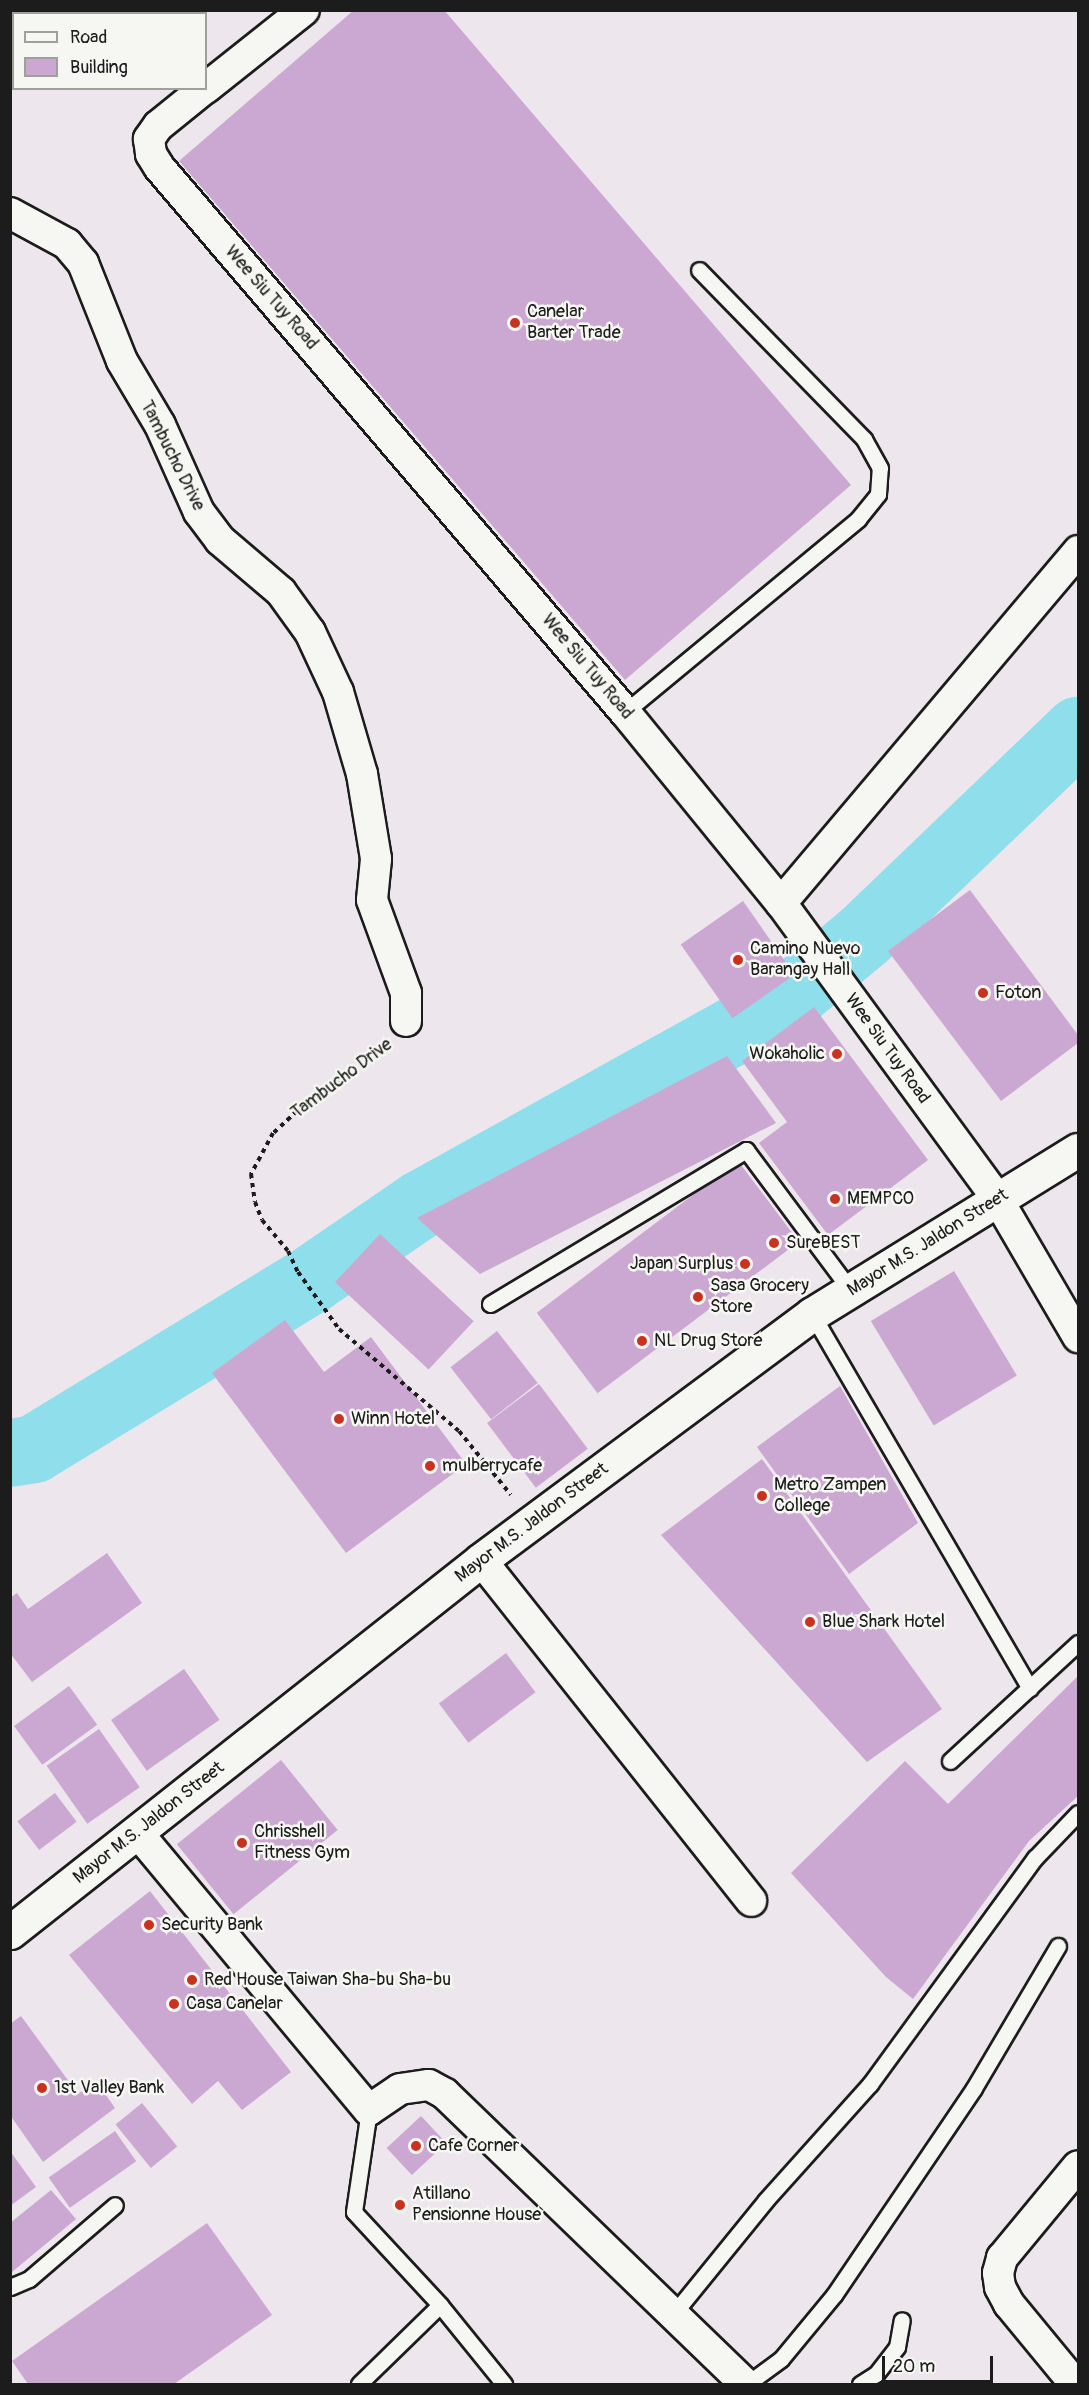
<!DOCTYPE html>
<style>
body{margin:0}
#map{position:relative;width:1089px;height:2395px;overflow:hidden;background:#ede6ec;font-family:Pangolin,sans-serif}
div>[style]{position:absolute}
.river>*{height:68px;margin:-34px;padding:0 34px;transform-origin:34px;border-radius:34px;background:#8fdeec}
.building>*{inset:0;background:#cba8d2;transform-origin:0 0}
.path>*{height:4px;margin-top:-2px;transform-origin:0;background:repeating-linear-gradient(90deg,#1c1c1c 0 4.5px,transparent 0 9px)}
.roads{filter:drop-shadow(2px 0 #1c1c1c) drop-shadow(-2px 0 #1c1c1c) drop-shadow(0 2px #1c1c1c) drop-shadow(0 -2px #1c1c1c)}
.service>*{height:15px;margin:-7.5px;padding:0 7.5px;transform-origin:7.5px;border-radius:7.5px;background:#f6f6f2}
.minor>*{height:30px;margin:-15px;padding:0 15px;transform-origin:15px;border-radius:15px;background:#f6f6f2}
.secondary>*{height:33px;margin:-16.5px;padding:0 16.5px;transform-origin:16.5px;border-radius:16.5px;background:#f6f6f2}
.dots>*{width:16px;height:16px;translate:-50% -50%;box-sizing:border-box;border:3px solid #f6f6f2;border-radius:50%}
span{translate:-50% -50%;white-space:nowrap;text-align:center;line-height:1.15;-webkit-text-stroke:5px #f6f6f2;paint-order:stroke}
.street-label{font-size:18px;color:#1c1c1c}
.poi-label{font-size:18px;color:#1c1c1c}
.left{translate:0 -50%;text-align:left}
.right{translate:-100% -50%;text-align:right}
.frame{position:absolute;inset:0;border:12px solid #1c1c1c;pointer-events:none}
.legend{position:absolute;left:12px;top:12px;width:195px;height:78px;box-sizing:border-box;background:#f6f6f2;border:2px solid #9f9f9c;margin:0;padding:8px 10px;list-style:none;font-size:18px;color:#1c1c1c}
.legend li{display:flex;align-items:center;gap:12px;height:30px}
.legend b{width:30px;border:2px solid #9f9f9c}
.scale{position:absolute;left:882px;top:2356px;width:111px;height:27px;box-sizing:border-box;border:3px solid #1c1c1c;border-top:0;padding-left:8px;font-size:18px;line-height:21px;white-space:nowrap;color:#1c1c1c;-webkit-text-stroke:4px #f6f6f2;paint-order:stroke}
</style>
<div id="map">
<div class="river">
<div style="left:10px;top:1453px;width:24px;rotate:-9deg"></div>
<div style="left:34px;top:1449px;width:326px;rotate:-31.4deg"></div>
<div style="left:312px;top:1279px;width:131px;rotate:-34.4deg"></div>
<div style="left:420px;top:1205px;width:413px;rotate:-29deg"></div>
<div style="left:781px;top:1005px;width:107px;rotate:-39.7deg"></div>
<div style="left:863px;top:937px;width:298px;rotate:-43.8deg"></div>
</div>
<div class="building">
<div style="clip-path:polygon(354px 10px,444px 10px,851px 485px,625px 680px,179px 161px)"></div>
<div style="clip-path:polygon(970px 890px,1078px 1035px,1078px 1043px,1001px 1101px,888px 951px)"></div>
<div style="left:743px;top:901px;width:90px;height:76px;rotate:55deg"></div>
<div style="clip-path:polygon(814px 1007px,928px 1160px,828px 1235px,759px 1143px,787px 1122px,742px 1061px)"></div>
<div style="clip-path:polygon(727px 1056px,776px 1123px,480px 1274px,417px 1218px)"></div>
<div style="left:738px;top:1161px;width:101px;height:252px;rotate:53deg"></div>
<div style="left:380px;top:1234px;width:128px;height:66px;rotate:43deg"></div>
<div style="left:954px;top:1271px;width:122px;height:97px;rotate:59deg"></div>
<div style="clip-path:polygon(285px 1320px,324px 1372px,371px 1337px,466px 1464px,346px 1553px,212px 1373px)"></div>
<div style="left:497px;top:1331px;width:66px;height:59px;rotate:52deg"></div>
<div style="left:539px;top:1384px;width:81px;height:65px;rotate:53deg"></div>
<div style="clip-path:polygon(840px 1386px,918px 1523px,849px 1574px,757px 1447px)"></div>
<div style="clip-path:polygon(762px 1459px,942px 1709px,867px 1762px,661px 1535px)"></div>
<div style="clip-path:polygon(107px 1553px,142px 1603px,32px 1682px,10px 1653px,10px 1598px,17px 1593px,28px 1609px)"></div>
<div style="left:506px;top:1653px;width:49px;height:84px;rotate:53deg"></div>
<div style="left:184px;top:1669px;width:62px;height:89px;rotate:55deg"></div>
<div style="clip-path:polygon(1078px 1676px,1078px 1796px,1029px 1841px,913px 1999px,886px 1977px,791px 1873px,905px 1761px,948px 1804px)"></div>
<div style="left:69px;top:1686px;width:48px;height:68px;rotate:54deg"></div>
<div style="left:99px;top:1729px;width:71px;height:64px;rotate:55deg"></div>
<div style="left:281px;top:1760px;width:90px;height:134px;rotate:51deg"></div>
<div style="left:55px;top:1793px;width:36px;height:47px;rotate:53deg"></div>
<div style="clip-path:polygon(150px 1891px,291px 2072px,242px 2110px,218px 2081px,192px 2104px,69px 1955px)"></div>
<div style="clip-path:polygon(21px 2016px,78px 2094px,96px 2081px,115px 2108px,43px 2162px,10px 2115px,10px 2024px)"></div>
<div style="left:142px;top:2103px;width:56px;height:34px;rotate:51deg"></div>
<div style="left:421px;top:2116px;width:37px;height:47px;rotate:47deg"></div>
<div style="left:115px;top:2131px;width:37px;height:81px;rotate:55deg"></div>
<div style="clip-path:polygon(10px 2151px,36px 2187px,10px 2206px)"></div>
<div style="clip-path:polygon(51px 2190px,76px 2219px,12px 2272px,10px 2223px)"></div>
<div style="clip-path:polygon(207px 2223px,272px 2315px,174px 2384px,28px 2384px,12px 2361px)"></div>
</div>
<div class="path">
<div style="left:385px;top:1047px;width:109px;rotate:144deg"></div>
<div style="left:297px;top:1111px;width:33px;rotate:137deg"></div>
<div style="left:273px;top:1133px;width:47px;rotate:118.2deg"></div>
<div style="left:251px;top:1174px;width:28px;rotate:82deg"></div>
<div style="left:255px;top:1202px;width:19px;rotate:69deg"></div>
<div style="left:262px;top:1220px;width:40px;rotate:50deg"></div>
<div style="left:288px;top:1251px;width:23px;rotate:65deg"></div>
<div style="left:298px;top:1272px;width:70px;rotate:54.3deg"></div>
<div style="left:339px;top:1329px;width:157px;rotate:40.4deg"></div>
<div style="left:459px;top:1431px;width:82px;rotate:50.9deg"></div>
</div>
<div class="roads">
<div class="service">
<div style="left:625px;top:712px;width:303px;rotate:-39.6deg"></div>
<div style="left:858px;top:519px;width:32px;rotate:-51deg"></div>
<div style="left:878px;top:494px;width:26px;rotate:-86deg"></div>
<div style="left:880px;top:468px;width:33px;rotate:-119deg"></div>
<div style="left:864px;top:439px;width:236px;rotate:-134.3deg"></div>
<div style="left:490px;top:1304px;width:299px;rotate:-31deg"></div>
<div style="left:746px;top:1150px;width:176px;rotate:53.3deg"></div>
<div style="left:812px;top:1314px;width:433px;rotate:59.8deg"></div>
<div style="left:950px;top:1761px;width:174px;rotate:-42.7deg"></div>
<div style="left:369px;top:2110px;width:103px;rotate:98.4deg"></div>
<div style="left:354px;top:2212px;width:127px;rotate:47.2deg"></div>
<div style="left:440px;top:2305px;width:102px;rotate:51deg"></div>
<div style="left:10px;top:2287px;width:21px;rotate:-23deg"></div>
<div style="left:29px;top:2279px;width:113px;rotate:-40.7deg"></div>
<div style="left:675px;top:2312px;width:144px;rotate:-50.9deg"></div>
<div style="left:766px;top:2200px;width:156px;rotate:-48.1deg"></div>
<div style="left:870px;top:2084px;width:280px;rotate:-53.9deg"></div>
<div style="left:1035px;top:1858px;width:62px;rotate:-46.3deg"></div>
<div style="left:359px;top:2384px;width:113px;rotate:-44.3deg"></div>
<div style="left:747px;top:2384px;width:42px;rotate:-36.3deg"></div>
<div style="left:781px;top:2359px;width:83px;rotate:-50.4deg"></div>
<div style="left:834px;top:2295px;width:250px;rotate:-55.9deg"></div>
<div style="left:974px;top:2088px;width:165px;rotate:-59.4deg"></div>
<div style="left:860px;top:2384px;width:19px;rotate:-32deg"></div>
<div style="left:876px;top:2374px;width:34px;rotate:-52deg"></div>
<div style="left:897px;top:2347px;width:27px;rotate:-80deg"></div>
</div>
<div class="minor">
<div style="left:205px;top:88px;width:60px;rotate:141deg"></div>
<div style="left:158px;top:126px;width:16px;rotate:125deg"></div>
<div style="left:149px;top:139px;width:15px;rotate:82deg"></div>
<div style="left:151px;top:154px;width:15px;rotate:58deg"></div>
<div style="left:159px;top:167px;width:717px;rotate:49.47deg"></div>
<div style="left:625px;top:712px;width:247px;rotate:50.8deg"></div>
<div style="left:781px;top:903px;width:368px;rotate:53.8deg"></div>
<div style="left:998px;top:1200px;width:159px;rotate:59.7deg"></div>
<div style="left:206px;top:88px;width:125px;rotate:-38.5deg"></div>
<div style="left:10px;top:213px;width:65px;rotate:28.5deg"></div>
<div style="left:67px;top:244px;width:25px;rotate:50deg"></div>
<div style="left:83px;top:263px;width:105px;rotate:68.3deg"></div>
<div style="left:122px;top:361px;width:74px;rotate:59.3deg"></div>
<div style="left:160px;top:425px;width:95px;rotate:65.9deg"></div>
<div style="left:199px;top:512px;width:35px;rotate:53deg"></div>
<div style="left:220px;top:540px;width:80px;rotate:40.4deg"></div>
<div style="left:281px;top:592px;width:49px;rotate:54.1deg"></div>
<div style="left:310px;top:632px;width:66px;rotate:65deg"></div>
<div style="left:338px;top:692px;width:85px;rotate:73.7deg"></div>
<div style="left:362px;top:774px;width:86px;rotate:80.6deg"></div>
<div style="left:376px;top:859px;width:41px;rotate:95.6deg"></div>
<div style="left:372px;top:900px;width:99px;rotate:69.9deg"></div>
<div style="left:406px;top:993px;width:28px;rotate:90deg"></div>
<div style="left:781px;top:903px;width:461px;rotate:-49.8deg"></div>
<div style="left:481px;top:1560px;width:435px;rotate:51.6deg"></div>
<div style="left:137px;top:1832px;width:362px;rotate:50.2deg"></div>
<div style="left:369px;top:2110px;width:37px;rotate:-34deg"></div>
<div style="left:400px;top:2089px;width:29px;rotate:-8deg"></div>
<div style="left:429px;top:2085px;width:18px;rotate:29deg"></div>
<div style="left:445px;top:2094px;width:417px;rotate:44deg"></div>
<div style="left:1075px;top:2384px;width:104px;rotate:-129.5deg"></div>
<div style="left:1009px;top:2304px;width:19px;rotate:-118deg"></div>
<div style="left:1000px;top:2287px;width:14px;rotate:-98deg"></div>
<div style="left:998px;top:2273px;width:16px;rotate:-75deg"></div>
<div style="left:1002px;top:2258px;width:119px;rotate:-50.4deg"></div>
</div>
<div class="secondary">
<div style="left:10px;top:1932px;width:600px;rotate:-38.3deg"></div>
<div style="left:481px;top:1560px;width:412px;rotate:-36.6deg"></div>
<div style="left:812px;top:1314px;width:312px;rotate:-31.7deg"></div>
</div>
</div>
<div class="dots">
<div style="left:515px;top:323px;background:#c8321e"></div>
<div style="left:738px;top:960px;background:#c8321e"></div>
<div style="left:983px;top:993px;background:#c8321e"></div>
<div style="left:837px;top:1054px;background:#c8321e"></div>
<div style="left:835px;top:1199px;background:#c8321e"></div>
<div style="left:774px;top:1243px;background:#c8321e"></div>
<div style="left:745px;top:1264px;background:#c8321e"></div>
<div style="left:698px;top:1297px;background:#c8321e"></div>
<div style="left:642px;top:1341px;background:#c8321e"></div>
<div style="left:339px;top:1419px;background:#c8321e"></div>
<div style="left:430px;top:1466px;background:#c8321e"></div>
<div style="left:762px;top:1496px;background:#c8321e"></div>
<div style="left:810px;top:1622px;background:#c8321e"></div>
<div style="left:242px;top:1843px;background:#c8321e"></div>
<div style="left:149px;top:1925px;background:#c8321e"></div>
<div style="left:192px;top:1980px;background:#c8321e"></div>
<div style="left:174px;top:2004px;background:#c8321e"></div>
<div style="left:42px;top:2088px;background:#c8321e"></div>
<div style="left:416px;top:2146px;background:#c8321e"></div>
<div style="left:400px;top:2205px;background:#c8321e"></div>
</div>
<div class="street-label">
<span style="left:271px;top:298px;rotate:49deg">Wee Siu Tuy Road</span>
<span style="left:172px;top:456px;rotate:63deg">Tambucho Drive</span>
<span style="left:587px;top:667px;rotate:50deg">Wee Siu Tuy Road</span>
<span style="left:887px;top:1049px;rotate:54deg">Wee Siu Tuy Road</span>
<span style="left:342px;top:1079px;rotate:-37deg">Tambucho Drive</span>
<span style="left:928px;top:1243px;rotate:-32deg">Mayor M.S. Jaldon Street</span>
<span style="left:532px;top:1523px;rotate:-37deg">Mayor M.S. Jaldon Street</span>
<span style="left:149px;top:1823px;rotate:-38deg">Mayor M.S. Jaldon Street</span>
</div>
<div class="poi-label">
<span class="left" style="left:527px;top:323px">Canelar<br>Barter Trade</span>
<span class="left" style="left:750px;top:960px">Camino Nuevo<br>Barangay Hall</span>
<span class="left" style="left:995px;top:993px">Foton</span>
<span class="right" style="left:825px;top:1054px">Wokaholic</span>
<span class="left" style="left:847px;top:1199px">MEMPCO</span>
<span class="left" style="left:786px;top:1243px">SureBEST</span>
<span class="right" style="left:733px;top:1264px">Japan Surplus</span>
<span class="left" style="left:710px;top:1297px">Sasa Grocery<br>Store</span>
<span class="left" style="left:654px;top:1341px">NL Drug Store</span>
<span class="left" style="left:351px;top:1419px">Winn Hotel</span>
<span class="left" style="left:442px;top:1466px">mulberrycafe</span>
<span class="left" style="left:774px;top:1496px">Metro Zampen<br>College</span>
<span class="left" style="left:822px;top:1622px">Blue Shark Hotel</span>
<span class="left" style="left:254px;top:1843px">Chrisshell<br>Fitness Gym</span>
<span class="left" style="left:161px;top:1925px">Security Bank</span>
<span class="left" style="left:204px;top:1980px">Red House Taiwan Sha-bu Sha-bu</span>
<span class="left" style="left:186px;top:2004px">Casa Canelar</span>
<span class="left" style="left:54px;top:2088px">1st Valley Bank</span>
<span class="left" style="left:428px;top:2146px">Cafe Corner</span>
<span class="left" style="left:412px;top:2205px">Atillano<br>Pensionne House</span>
</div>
<div class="frame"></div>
<ul class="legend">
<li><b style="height:8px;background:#f6f6f2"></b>Road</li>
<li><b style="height:16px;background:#cba8d2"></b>Building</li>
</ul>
<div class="scale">20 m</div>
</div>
